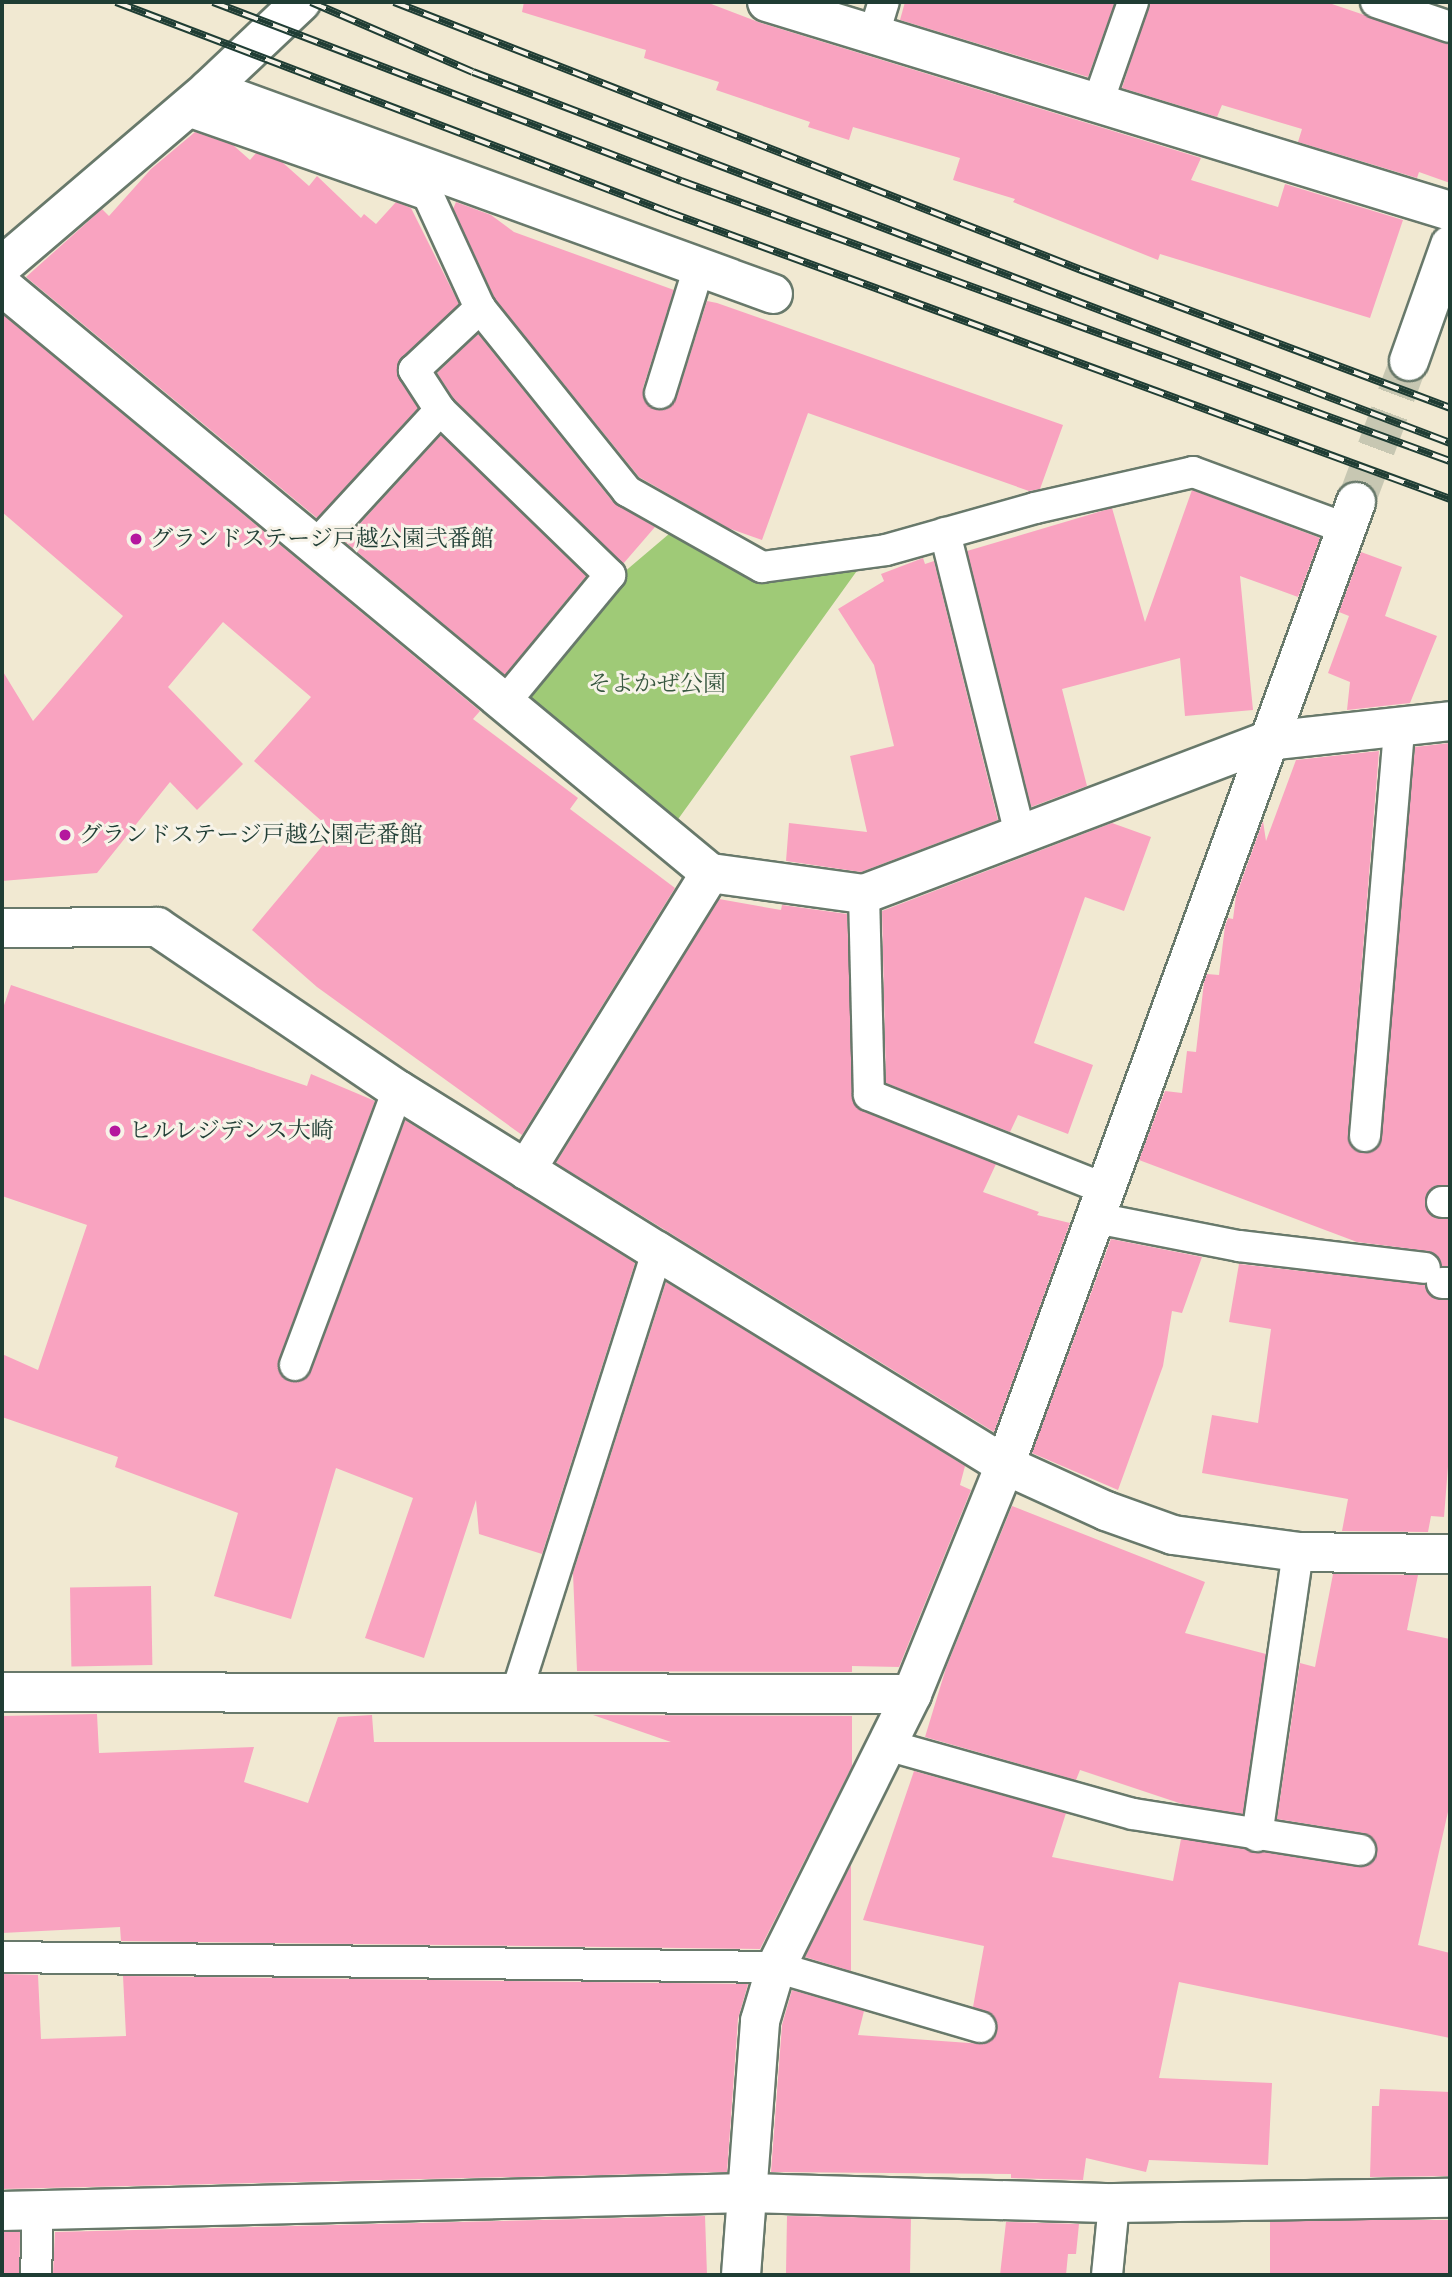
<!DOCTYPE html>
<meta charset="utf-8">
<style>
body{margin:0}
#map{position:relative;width:1452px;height:2277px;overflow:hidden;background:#f1e9d2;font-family:"Libre Bodoni","Noto Serif JP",serif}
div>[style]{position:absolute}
.green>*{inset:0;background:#9fca77}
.building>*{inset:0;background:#f9a3c0;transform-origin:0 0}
.minor-tunnel>*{height:38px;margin-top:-19px;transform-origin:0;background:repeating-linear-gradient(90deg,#c7c7b2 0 38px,transparent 0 57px)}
.roads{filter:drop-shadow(2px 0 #68796b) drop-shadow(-2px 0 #68796b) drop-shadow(0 2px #68796b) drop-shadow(0 -2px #68796b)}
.service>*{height:30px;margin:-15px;padding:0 15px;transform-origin:15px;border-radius:15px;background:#fff}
.minor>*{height:38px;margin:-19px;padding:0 19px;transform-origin:19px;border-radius:19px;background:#fff}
.rail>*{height:8px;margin-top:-4px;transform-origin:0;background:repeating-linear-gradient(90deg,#f7f3e8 0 16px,#1f3d34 0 32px);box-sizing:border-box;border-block:2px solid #1f3d34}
.dots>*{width:19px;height:19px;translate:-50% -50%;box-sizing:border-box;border:4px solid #f7f3e8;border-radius:50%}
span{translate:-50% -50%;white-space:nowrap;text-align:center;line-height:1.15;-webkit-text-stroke:6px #f7f3e8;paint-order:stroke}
.poi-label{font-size:23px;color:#1f3d34}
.left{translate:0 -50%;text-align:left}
.park-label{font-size:23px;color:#395941}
.frame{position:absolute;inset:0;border:4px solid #1f3d34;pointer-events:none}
</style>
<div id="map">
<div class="green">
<div style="clip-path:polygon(676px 528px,760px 576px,864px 561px,671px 829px,521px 704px,623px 573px)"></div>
</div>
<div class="building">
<div style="clip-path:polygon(524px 2px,706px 2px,761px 23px,1201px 158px,1191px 180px,1278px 207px,1285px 184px,1403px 220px,1370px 318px,1160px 254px,1158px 260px,1013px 202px,1015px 199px,953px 180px,960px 158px,853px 127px,849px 140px,808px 127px,810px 122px,716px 90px,719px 82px,644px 58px,646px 50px,522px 12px)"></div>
<div style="clip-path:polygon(905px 2px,1115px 2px,1088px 77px,900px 20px)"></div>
<div style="clip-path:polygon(1150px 2px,1326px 2px,1450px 44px,1450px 183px,1419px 172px,1417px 178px,1298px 142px,1302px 129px,1222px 105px,1217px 117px,1122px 88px)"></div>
<div style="clip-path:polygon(195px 132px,233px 145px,250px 160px,256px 153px,282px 162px,309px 186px,317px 176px,361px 218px,364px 214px,376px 224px,396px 202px,411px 208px,459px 304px,398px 363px,399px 379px,418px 408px,317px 518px,26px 277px,102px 209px,109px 216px,151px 169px)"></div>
<div style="clip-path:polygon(456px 202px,491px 215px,514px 232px,674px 290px,643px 388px,647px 404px,654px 409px,665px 410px,676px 399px,707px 301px,717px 303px,1063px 425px,1040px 489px,1029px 491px,808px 413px,762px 540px,728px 528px,639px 477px,495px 299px,453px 209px)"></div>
<div style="clip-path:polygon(2px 314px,480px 711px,473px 719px,578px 798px,570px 809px,675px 888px,522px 1135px,317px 987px,252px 930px,334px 832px,254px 761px,311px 697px,223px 622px,168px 687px,243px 764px,197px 810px,170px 782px,97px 873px,2px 881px,2px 670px,33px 721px,123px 616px,2px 512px)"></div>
<div style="clip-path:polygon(478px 334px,613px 502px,655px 527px,623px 564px,454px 399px,437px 373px)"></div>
<div style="clip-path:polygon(441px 435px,586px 576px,505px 675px,344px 541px)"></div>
<div style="clip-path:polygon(1192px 490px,1320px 538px,1298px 597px,1240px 576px,1253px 710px,1185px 716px,1180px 658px,1062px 689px,1087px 786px,1031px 807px,967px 551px,1112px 508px,1145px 622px)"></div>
<div style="clip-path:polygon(1361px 552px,1402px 567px,1385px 616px,1437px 636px,1410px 703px,1347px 710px,1350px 682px,1328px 673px,1349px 616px,1339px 612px)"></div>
<div style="clip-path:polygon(923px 558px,925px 564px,934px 561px,998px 820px,861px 872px,786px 861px,789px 823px,867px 832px,850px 756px,894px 746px,874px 665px,838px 609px,884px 581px,881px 574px)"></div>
<div style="clip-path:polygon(1450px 743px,1450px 1185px,1433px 1187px,1425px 1201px,1433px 1217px,1450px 1219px,1450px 1266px,1442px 1266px,1428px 1251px,1357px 1242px,1139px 1160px,1165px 1091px,1182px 1093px,1187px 1051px,1196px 1052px,1204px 982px,1207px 974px,1219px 975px,1225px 926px,1228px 918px,1233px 919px,1236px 896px,1263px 821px,1266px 841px,1296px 760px,1379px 751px,1348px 1135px,1356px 1151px,1372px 1152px,1379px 1146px,1415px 747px)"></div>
<div style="clip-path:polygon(1112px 823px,1151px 837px,1124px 911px,1085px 897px,1034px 1043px,1093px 1065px,1068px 1134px,1018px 1115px,1010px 1132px,886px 1083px,882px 911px)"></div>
<div style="clip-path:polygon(719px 899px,781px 910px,782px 905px,847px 914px,855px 1106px,996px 1164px,983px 1192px,1039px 1212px,1037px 1215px,1070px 1223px,994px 1432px,556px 1163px)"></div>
<div style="clip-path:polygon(11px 985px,307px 1086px,311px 1074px,375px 1101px,279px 1359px,278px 1369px,288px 1381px,299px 1382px,311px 1371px,405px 1120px,635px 1263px,542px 1554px,479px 1534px,476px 1500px,424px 1658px,365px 1638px,413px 1498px,336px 1468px,291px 1619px,214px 1596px,238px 1513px,115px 1467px,118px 1457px,2px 1417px,2px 1354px,38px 1370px,87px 1225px,2px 1196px,2px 1011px)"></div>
<div style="clip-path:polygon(1111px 1239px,1202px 1257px,1182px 1313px,1172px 1311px,1163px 1366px,1118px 1490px,1032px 1453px)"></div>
<div style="clip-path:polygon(1239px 1264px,1425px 1285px,1433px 1298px,1450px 1300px,1450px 1441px,1444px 1517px,1431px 1516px,1428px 1532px,1342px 1531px,1348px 1499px,1202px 1473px,1212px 1415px,1258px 1423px,1271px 1329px,1229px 1322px)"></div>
<div style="clip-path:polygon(666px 1282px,965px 1466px,960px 1485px,971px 1490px,899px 1667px,852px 1666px,852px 1672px,577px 1671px,573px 1573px)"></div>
<div style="clip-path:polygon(1012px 1506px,1205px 1582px,1185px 1633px,1266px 1654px,1243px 1814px,1185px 1805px,1080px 1770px,1076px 1780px,925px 1737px,946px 1668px)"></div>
<div style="clip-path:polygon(1333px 1574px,1418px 1575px,1407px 1630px,1450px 1639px,1450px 1803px,1418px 1945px,1450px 1953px,1450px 2038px,1179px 1982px,1159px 2078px,1272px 2083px,1268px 2165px,1149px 2160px,1146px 2172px,1086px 2158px,1083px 2180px,1011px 2178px,1011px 2174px,771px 2172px,782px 2025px,792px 1990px,864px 2011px,858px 2035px,983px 2044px,997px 2033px,993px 2015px,973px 2007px,984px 1946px,863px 1920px,914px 1771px,1066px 1813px,1052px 1857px,1173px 1881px,1181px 1839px,1357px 1867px,1373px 1861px,1376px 1844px,1363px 1833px,1277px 1819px,1300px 1663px,1315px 1667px)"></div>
<div style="left:151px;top:1586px;width:79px;height:81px;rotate:89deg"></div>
<div style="clip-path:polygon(97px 1714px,99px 1753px,254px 1747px,244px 1782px,308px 1803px,338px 1717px,372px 1715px,374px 1742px,671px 1742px,593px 1715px,852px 1716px,852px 1766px,760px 1949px,121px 1941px,120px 1927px,2px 1933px,2px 1716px)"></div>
<div style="clip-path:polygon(851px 1865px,851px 1971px,805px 1957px)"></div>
<div style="clip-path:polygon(2px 1974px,38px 1975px,41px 2039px,126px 2036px,123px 1976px,748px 1984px,738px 2019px,727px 2172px,2px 2189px)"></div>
<div style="clip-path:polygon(1380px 2089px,1450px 2092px,1450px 2176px,1370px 2177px,1372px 2106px,1379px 2106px)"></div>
<div style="clip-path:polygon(705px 2216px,707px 2275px,53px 2275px,55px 2232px)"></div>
<div style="left:787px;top:2216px;width:124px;height:59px;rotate:1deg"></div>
<div style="left:1450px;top:2220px;width:55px;height:180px;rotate:90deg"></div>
<div style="clip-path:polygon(1006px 2222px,1079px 2224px,1076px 2254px,1068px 2254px,1066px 2275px,1000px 2275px)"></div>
<div style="left:20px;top:2232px;width:43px;height:18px;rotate:91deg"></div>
</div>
<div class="minor-tunnel">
<div style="left:1356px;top:502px;width:151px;rotate:-69.4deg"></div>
</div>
<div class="roads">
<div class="service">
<div style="left:1376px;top:2px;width:78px;rotate:18.7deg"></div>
<div style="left:873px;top:37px;width:37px;rotate:-73deg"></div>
<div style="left:1097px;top:105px;width:109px;rotate:-70.7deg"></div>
<div style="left:185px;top:110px;width:257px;rotate:19.3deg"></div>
<div style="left:428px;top:195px;width:124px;rotate:65.3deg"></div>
<div style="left:480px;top:308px;width:235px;rotate:51.2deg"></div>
<div style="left:627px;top:491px;width:155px;rotate:29.4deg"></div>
<div style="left:762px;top:567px;width:125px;rotate:-7.8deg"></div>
<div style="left:886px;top:550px;width:155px;rotate:-15.7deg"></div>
<div style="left:1035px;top:508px;width:162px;rotate:-12.8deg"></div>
<div style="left:1193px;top:472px;width:164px;rotate:20.3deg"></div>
<div style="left:660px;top:393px;width:132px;rotate:-72.8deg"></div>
<div style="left:440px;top:410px;width:48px;rotate:-123deg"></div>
<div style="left:414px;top:370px;width:91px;rotate:-43.2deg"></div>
<div style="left:945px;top:533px;width:310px;rotate:76deg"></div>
<div style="left:315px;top:546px;width:185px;rotate:-47.4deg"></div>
<div style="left:440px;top:410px;width:237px;rotate:44.1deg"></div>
<div style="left:610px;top:575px;width:166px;rotate:129.6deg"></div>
<div style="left:864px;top:894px;width:201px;rotate:88.6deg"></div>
<div style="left:869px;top:1095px;width:254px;rotate:21.7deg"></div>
<div style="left:1365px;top:1136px;width:410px;rotate:-85.2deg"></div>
<div style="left:1442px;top:1202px;width:8px"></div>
<div style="left:1096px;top:1218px;width:146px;rotate:11.1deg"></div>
<div style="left:1239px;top:1246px;width:187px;rotate:6.7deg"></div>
<div style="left:1442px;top:1283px;width:8px"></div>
<div style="left:295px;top:1365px;width:294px;rotate:-69.5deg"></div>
<div style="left:516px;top:1694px;width:465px;rotate:-72.3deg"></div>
<div style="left:887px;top:1745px;width:255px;rotate:15.7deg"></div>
<div style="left:1133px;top:1814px;width:230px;rotate:9deg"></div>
<div style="left:1257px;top:1836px;width:287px;rotate:-81.8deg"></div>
<div style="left:2px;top:1957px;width:774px;rotate:0.74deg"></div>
<div style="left:776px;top:1967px;width:213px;rotate:16.4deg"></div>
<div style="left:36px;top:2275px;width:63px;rotate:-88.2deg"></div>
<div style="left:1107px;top:2275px;width:72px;rotate:-84.4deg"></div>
</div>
<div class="minor">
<div style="left:767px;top:2px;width:714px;rotate:17.01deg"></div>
<div style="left:209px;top:89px;width:127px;rotate:-43.4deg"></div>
<div style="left:2px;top:266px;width:272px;rotate:-40.5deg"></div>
<div style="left:209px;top:89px;width:600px;rotate:19.97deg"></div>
<div style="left:2px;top:286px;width:920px;rotate:39.66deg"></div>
<div style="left:710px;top:873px;width:155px;rotate:7.8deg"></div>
<div style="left:864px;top:894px;width:431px;rotate:-20.8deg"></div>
<div style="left:1267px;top:741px;width:184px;rotate:-6.2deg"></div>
<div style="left:1409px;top:361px;width:123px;rotate:-70.5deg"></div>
<div style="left:2px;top:928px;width:155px;rotate:-0.4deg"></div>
<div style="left:157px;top:927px;width:291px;rotate:34.1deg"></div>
<div style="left:398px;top:1090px;width:305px;rotate:31.9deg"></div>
<div style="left:657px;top:1251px;width:409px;rotate:31.6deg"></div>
<div style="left:1005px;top:1465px;width:111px;rotate:24.5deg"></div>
<div style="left:1106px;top:1511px;width:71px;rotate:19.7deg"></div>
<div style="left:1173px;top:1535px;width:126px;rotate:7.7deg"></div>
<div style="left:1298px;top:1552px;width:152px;rotate:0.8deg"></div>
<div style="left:526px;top:1170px;width:349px;rotate:-58.2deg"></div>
<div style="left:2px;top:1692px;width:910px;rotate:0.13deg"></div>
<div style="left:2px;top:2211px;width:746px;rotate:-1.38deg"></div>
<div style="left:748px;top:2193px;width:366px;rotate:1.6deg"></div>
<div style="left:1114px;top:2203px;width:336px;rotate:-0.9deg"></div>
<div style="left:741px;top:2275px;width:255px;rotate:-85.7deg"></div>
<div style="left:760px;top:2021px;width:56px;rotate:-73.5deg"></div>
<div style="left:776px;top:1967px;width:305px;rotate:-63.5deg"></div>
<div style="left:912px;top:1694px;width:247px;rotate:-67.9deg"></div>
<div style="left:1005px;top:1465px;width:1025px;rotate:-69.97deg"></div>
</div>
</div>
<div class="rail">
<div style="left:116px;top:2px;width:591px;rotate:20.83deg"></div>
<div style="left:668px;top:212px;width:833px;rotate:20.15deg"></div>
<div style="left:213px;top:2px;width:501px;rotate:20.93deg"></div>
<div style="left:681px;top:181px;width:818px;rotate:20.01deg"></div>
<div style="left:311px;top:2px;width:176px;rotate:23.4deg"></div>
<div style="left:473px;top:72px;width:1045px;rotate:20.79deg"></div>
<div style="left:394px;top:2px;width:741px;rotate:21.3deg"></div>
<div style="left:1084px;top:271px;width:391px;rotate:20.5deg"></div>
</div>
<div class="dots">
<div style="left:136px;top:539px;background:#b5179e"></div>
<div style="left:65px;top:835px;background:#b5179e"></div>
<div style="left:115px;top:1131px;background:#b5179e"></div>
</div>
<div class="poi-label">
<span class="left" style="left:150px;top:539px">グランドステージ戸越公園弐番館</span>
<span class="left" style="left:79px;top:835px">グランドステージ戸越公園壱番館</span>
<span class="left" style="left:129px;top:1131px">ヒルレジデンス大崎</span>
</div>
<div class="park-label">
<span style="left:657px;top:684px">そよかぜ公園</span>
</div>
<div class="frame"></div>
</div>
